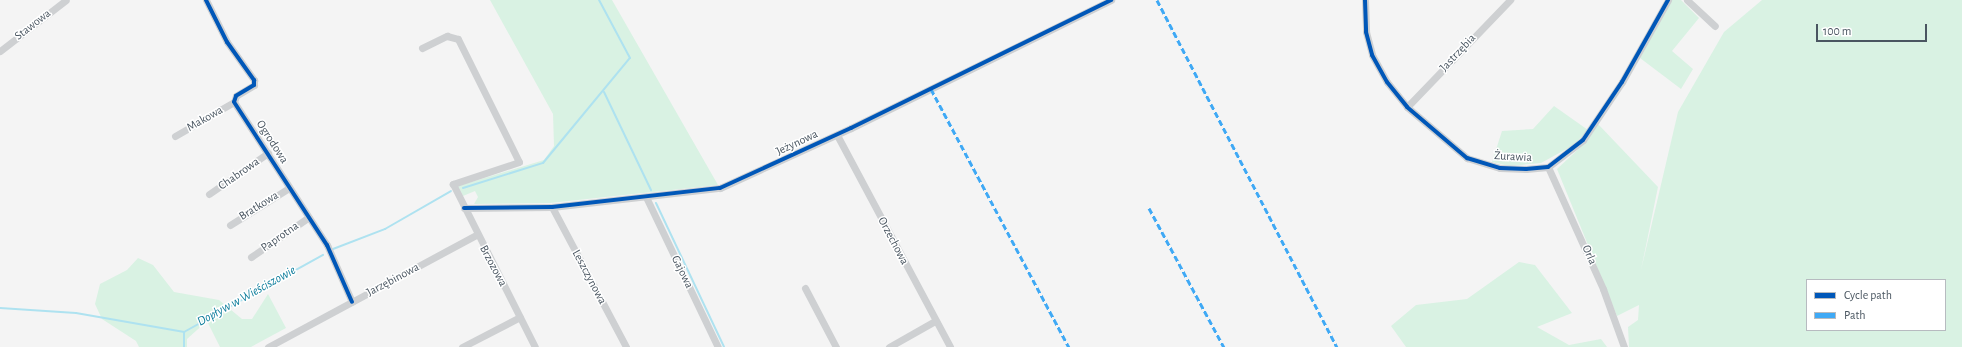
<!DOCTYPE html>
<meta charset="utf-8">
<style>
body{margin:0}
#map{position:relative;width:1962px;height:347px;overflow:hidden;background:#f4f4f4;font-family:"Alegreya Sans",sans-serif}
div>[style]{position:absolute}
.green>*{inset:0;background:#d9f2e3}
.stream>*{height:2px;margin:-1px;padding:0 1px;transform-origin:1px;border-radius:1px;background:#aee2f0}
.street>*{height:7px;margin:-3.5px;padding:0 3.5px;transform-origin:3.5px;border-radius:3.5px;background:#ced0d2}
.quiet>*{height:3px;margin-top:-1.5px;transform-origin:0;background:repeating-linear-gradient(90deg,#3fa9f5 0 6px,transparent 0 9px)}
.cycleway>*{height:4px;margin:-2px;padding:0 2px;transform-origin:2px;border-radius:2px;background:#0057b8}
span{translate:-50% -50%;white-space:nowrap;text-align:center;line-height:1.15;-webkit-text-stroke:3px #fff;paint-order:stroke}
.street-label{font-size:12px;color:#4a5661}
.water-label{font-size:13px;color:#0c7c9b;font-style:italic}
.legend{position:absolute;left:1806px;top:279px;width:140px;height:52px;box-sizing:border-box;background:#fff;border:1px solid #b7bbc0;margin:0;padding:5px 7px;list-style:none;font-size:12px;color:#4a5661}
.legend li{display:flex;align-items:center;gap:8px;height:20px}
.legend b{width:20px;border:1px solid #b7bbc0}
.scale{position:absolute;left:1816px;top:24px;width:111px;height:18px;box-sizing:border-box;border:2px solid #4a5661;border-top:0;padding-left:5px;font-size:12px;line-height:14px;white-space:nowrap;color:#4a5661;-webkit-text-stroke:3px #fff;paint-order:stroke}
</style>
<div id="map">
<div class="green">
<div style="clip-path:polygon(490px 0,612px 0,718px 185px,550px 203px,474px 204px,478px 197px,475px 191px,463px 196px,458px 186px,544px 160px,554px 146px,553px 114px)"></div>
<div style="clip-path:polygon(1672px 0,1681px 0,1699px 18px,1672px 51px,1693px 69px,1681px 89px,1640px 58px)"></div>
<div style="clip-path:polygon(evenodd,1762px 0,1962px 0,1962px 347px,1629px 347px,1628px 327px,1638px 320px,1639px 305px,1617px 316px,1557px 169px,1586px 142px,1598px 124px,1658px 187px,1641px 270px,1678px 112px,1724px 32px,1762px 0,1807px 280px,1945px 280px,1945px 330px,1807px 330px,1807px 280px)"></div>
<div style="clip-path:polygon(1554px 106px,1588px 130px,1574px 145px,1541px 163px,1509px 166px,1492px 162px,1502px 131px,1533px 129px)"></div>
<div style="clip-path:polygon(138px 258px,153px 265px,174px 292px,219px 300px,242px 319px,252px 319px,268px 294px,286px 328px,251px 347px,220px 347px,207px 321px,187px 339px,187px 347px,139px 347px,136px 341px,102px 319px,95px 304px,100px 284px,127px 270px)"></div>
<div style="clip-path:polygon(1519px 262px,1535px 265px,1572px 313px,1537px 327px,1569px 345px,1601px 339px,1607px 347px,1406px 347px,1391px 326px,1416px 305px,1467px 299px)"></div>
</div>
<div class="stream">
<div style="left:604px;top:92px;width:109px;rotate:64.4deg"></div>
<div style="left:463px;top:188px;width:84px;rotate:-17.4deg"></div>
<div style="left:543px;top:163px;width:136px;rotate:-50.4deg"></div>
<div style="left:630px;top:58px;width:66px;rotate:-118.1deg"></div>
<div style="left:656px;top:203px;width:159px;rotate:64.7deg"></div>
<div style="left:333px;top:249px;width:56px;rotate:-21deg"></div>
<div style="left:385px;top:229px;width:76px;rotate:-29.9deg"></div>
<div style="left:0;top:308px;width:76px;rotate:3.8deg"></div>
<div style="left:76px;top:313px;width:110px;rotate:10deg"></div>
<div style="left:184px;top:347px;width:15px;rotate:-90deg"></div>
<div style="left:184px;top:332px;width:159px;rotate:-29deg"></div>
</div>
<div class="street">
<div style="left:206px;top:0;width:47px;rotate:63.4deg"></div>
<div style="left:227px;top:42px;width:47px;rotate:54.6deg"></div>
<div style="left:254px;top:80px;width:5px;rotate:90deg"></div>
<div style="left:254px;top:85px;width:21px;rotate:149deg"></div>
<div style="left:236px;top:96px;width:6px;rotate:108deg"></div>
<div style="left:234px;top:102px;width:171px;rotate:57deg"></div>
<div style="left:327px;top:245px;width:62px;rotate:66.3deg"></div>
<div style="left:1365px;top:0;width:32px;rotate:88deg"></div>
<div style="left:1366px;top:32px;width:24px;rotate:75deg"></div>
<div style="left:1372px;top:55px;width:31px;rotate:61deg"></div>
<div style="left:1387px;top:82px;width:32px;rotate:51deg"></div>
<div style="left:1407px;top:107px;width:79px;rotate:40.4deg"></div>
<div style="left:1467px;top:158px;width:34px;rotate:17deg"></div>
<div style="left:1500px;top:168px;width:26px;rotate:2deg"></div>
<div style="left:1526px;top:169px;width:22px;rotate:-5deg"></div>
<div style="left:1548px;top:167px;width:44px;rotate:-37.6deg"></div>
<div style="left:1583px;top:140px;width:70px;rotate:-56.1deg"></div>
<div style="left:1622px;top:82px;width:94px;rotate:-60.7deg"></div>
<div style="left:1687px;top:0;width:38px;rotate:43deg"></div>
<div style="left:422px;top:48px;width:28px;rotate:-26deg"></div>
<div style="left:447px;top:36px;width:11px;rotate:15deg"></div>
<div style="left:458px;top:39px;width:137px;rotate:63.6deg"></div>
<div style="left:519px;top:162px;width:70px;rotate:161.6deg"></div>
<div style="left:453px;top:184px;width:182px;rotate:63.3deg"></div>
<div style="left:0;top:51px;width:83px;rotate:-37.7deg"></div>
<div style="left:1407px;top:107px;width:149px;rotate:-46.1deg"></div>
<div style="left:837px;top:135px;width:240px;rotate:61.9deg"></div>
<div style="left:175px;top:136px;width:68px;rotate:-30deg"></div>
<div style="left:1548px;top:167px;width:134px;rotate:65.7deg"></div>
<div style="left:1603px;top:289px;width:62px;rotate:70.1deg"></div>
<div style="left:209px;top:194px;width:72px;rotate:-34.8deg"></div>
<div style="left:646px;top:197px;width:166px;rotate:64.4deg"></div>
<div style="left:552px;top:207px;width:158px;rotate:62.1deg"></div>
<div style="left:464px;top:208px;width:88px;rotate:-0.7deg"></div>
<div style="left:552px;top:207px;width:169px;rotate:-6.5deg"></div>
<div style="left:720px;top:188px;width:144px;rotate:-24.6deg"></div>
<div style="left:851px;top:128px;width:290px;rotate:-26.2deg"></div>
<div style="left:230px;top:225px;width:70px;rotate:-32.1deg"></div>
<div style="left:251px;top:257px;width:70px;rotate:-34.6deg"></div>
<div style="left:805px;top:288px;width:67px;rotate:62.3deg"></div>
<div style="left:268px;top:347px;width:236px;rotate:-28.3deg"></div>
<div style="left:462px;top:347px;width:65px;rotate:-27.3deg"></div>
<div style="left:889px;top:347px;width:53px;rotate:-29.5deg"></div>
</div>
<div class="quiet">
<div style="left:1157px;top:0;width:391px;rotate:62.6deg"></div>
<div style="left:931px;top:89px;width:293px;rotate:61.9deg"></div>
<div style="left:1149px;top:208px;width:158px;rotate:61.7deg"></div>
</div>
<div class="cycleway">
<div style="left:206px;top:0;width:47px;rotate:63.4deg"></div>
<div style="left:227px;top:42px;width:47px;rotate:54.6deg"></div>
<div style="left:254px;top:80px;width:5px;rotate:90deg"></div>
<div style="left:254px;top:85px;width:21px;rotate:149deg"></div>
<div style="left:236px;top:96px;width:6px;rotate:108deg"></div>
<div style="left:234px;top:102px;width:171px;rotate:57deg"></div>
<div style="left:327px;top:245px;width:62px;rotate:66.3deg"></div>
<div style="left:1365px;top:0;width:32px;rotate:88deg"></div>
<div style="left:1366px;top:32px;width:24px;rotate:75deg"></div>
<div style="left:1372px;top:55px;width:31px;rotate:61deg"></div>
<div style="left:1387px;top:82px;width:32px;rotate:51deg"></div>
<div style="left:1407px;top:107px;width:79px;rotate:40.4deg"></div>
<div style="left:1467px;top:158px;width:34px;rotate:17deg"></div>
<div style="left:1500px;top:168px;width:26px;rotate:2deg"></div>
<div style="left:1526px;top:169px;width:22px;rotate:-5deg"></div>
<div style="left:1548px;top:167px;width:44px;rotate:-37.6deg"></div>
<div style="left:1583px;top:140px;width:70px;rotate:-56.1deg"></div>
<div style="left:1622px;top:82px;width:94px;rotate:-60.7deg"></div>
<div style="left:464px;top:208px;width:88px;rotate:-0.7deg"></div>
<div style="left:552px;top:207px;width:169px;rotate:-6.5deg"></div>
<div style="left:720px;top:188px;width:144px;rotate:-24.6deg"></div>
<div style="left:851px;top:128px;width:290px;rotate:-26.2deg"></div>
</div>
<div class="street-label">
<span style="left:33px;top:25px;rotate:-38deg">Stawowa</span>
<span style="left:1458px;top:53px;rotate:-47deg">Jastrzębia</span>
<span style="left:205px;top:119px;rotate:-30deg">Makowa</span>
<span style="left:272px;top:142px;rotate:57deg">Ogrodowa</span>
<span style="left:797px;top:143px;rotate:-25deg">Jeżynowa</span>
<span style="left:1513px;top:157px;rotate:3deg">Żurawia</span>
<span style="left:239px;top:174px;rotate:-35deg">Chabrowa</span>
<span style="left:259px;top:206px;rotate:-32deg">Bratkowa</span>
<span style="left:280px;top:237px;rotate:-35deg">Paprotna</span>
<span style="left:893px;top:241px;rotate:62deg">Orzechowa</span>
<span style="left:1589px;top:255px;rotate:67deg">Orla</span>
<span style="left:493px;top:266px;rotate:62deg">Brzozowa</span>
<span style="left:682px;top:272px;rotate:64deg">Gajowa</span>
<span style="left:589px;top:277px;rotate:62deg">Leszczynowa</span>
<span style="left:393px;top:280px;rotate:-28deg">Jarzębinowa</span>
</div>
<div class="water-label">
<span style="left:247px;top:297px;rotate:-29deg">Dopływ w Wieściszowie</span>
</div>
<ul class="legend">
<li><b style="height:5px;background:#0057b8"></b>Cycle path</li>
<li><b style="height:5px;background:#3fa9f5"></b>Path</li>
</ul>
<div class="scale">100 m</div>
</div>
